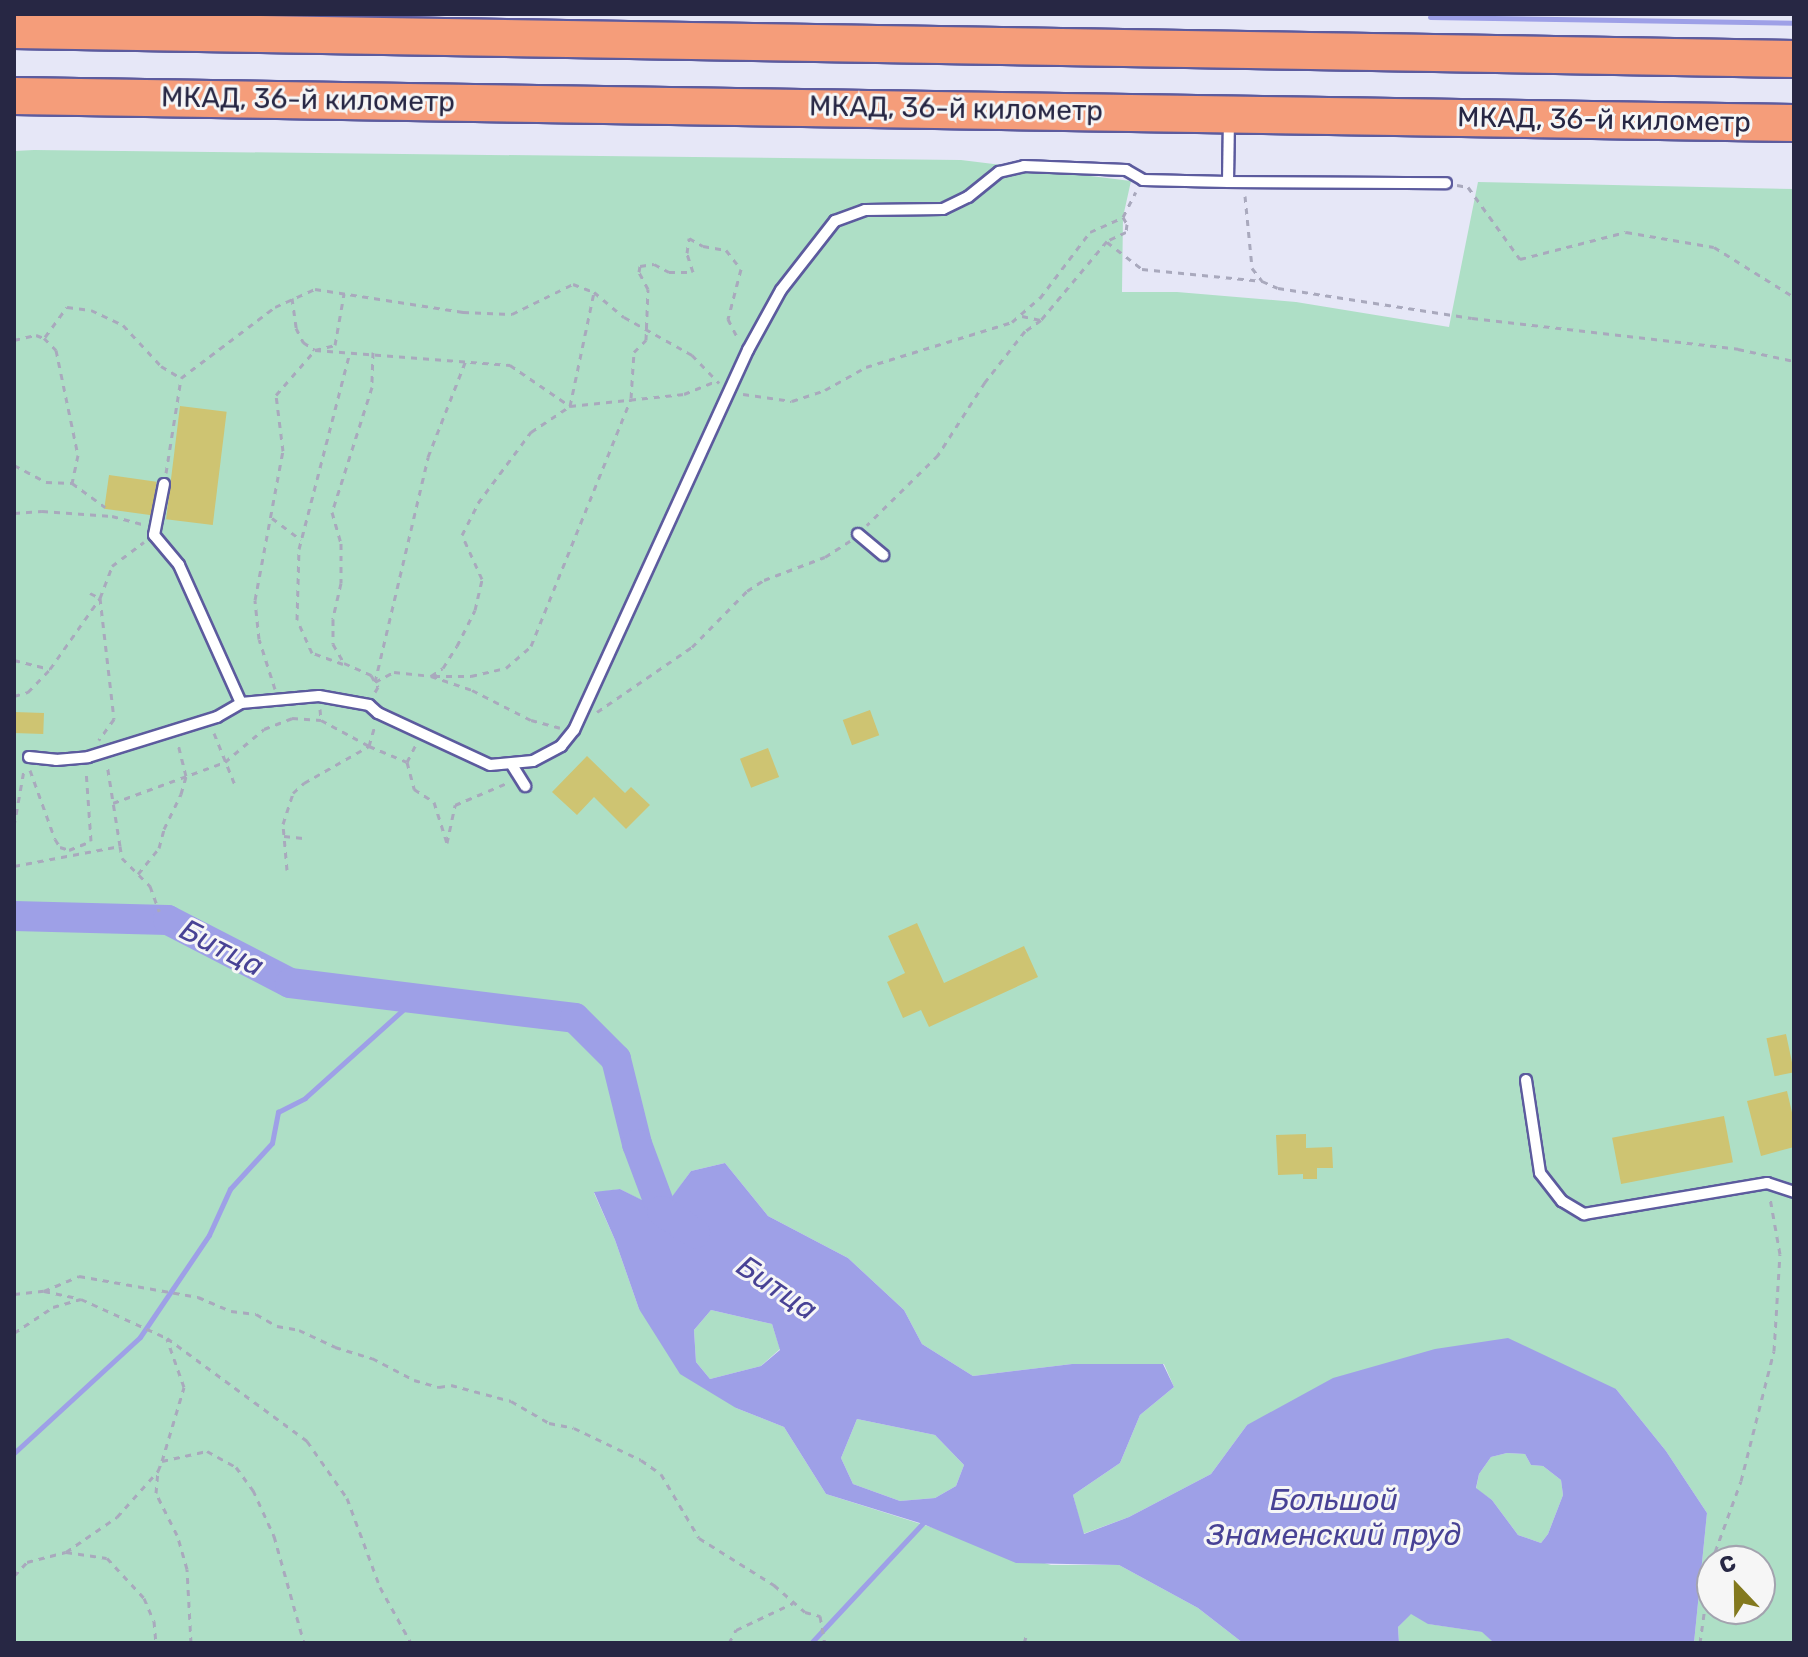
<!DOCTYPE html>
<meta charset="utf-8">
<style>
body{margin:0}
#map{position:relative;width:1808px;height:1657px;overflow:hidden;background:#e6e7f7;font-family:Rubik,sans-serif}
div>[style]{position:absolute}
.green>*{inset:0;background:#aedfc6}
.water>*{inset:0;background:#9ea0e7}
.stream>*{height:5px;margin:-2.5px;padding:0 2.5px;transform-origin:2.5px;border-radius:2.5px;background:#9ea0e7}
.river>*{height:30px;margin:-15px;padding:0 15px;transform-origin:15px;border-radius:15px;background:#9ea0e7}
.building>*{inset:0;background:#cec472;transform-origin:0 0}
.path>*{height:3px;margin-top:-1.5px;transform-origin:0;background:repeating-linear-gradient(90deg,#a9a9bd 0 6px,transparent 0 12px)}
.roads{filter:drop-shadow(2px 0 #5c5b9e) drop-shadow(-2px 0 #5c5b9e) drop-shadow(0 2px #5c5b9e) drop-shadow(0 -2px #5c5b9e)}
.lane>*{height:10px;margin:-5px;padding:0 5px;transform-origin:5px;border-radius:5px;background:#fff}
.highway>*{height:36px;margin:-18px;padding:0 18px;transform-origin:18px;border-radius:18px;background:#f59d7a}
span{translate:-50% -50%;white-space:nowrap;text-align:center;line-height:1.15;-webkit-text-stroke:6px #f6f6f6;paint-order:stroke}
.street-label{font-size:28px;color:#272744}
.water-label{font-size:30px;color:#484295;font-style:italic}
.frame{position:absolute;inset:0;border:16px solid #272744;pointer-events:none}
.north{position:absolute;left:1696px;top:1545px;width:80px;height:80px;box-sizing:border-box;background:#f6f6f6;border:2px solid #a3a3af;border-radius:50%;rotate:338deg;font-size:22px;font-weight:700;line-height:32px;text-align:center;color:#272744}
.north::after{content:'';display:block;margin:auto;width:28px;height:36px;background:#83791e;clip-path:polygon(50% 0,100% 100%,50% 72%,0 100%)}
</style>
<div id="map">
<div class="green">
<div style="clip-path:polygon(evenodd,34px 150px,961px 160px,1131px 181px,1123px 217px,1122px 292px,1177px 292px,1296px 302px,1449px 327px,1478px 182px,1794px 189px,1794px 1643px,1694px 1643px,1707px 1513px,1666px 1451px,1616px 1389px,1247px 1425px,1211px 1474px,1129px 1517px,1083px 1534px,1073px 1495px,1120px 1463px,1140px 1415px,1174px 1387px,1164px 1364px,1072px 1364px,973px 1376px,922px 1344px,904px 1310px,848px 1258px,768px 1216px,725px 1163px,691px 1171px,662px 1211px,620px 1189px,594px 1193px,615px 1240px,639px 1309px,736px 1408px,784px 1427px,826px 1494px,1051px 1565px,1119px 1565px,1198px 1608px,1243px 1643px,14px 1643px,14px 151px,34px 150px,1712px 1561px,1760px 1561px,1760px 1609px,1712px 1609px,1712px 1561px)"></div>
<div style="clip-path:polygon(711px 1310px,772px 1324px,780px 1349px,761px 1366px,710px 1379px,696px 1362px,694px 1330px)"></div>
<div style="clip-path:polygon(857px 1419px,935px 1435px,964px 1465px,956px 1486px,935px 1498px,900px 1501px,853px 1484px,841px 1458px)"></div>
<div style="clip-path:polygon(1507px 1453px,1525px 1454px,1531px 1465px,1543px 1466px,1561px 1480px,1563px 1495px,1548px 1534px,1541px 1543px,1518px 1535px,1492px 1500px,1476px 1489px,1479px 1474px,1491px 1457px)"></div>
<div style="clip-path:polygon(1411px 1613px,1429px 1624px,1483px 1632px,1494px 1643px,1399px 1643px,1398px 1627px)"></div>
</div>
<div class="water">
<div style="clip-path:polygon(evenodd,725px 1163px,768px 1216px,848px 1258px,904px 1310px,922px 1344px,973px 1376px,1072px 1364px,1163px 1364px,1174px 1387px,1140px 1415px,1120px 1463px,1073px 1495px,1084px 1534px,1129px 1517px,1211px 1474px,1247px 1425px,1333px 1378px,1435px 1349px,1508px 1338px,1616px 1389px,1666px 1451px,1707px 1513px,1694px 1643px,1494px 1643px,1482px 1632px,1428px 1624px,1411px 1614px,1398px 1627px,1399px 1643px,1243px 1643px,1198px 1608px,1119px 1565px,1016px 1563px,923px 1524px,826px 1494px,784px 1427px,736px 1408px,680px 1374px,639px 1309px,615px 1240px,594px 1192px,620px 1189px,662px 1210px,691px 1171px,725px 1163px,711px 1310px,772px 1324px,780px 1350px,761px 1366px,710px 1379px,696px 1362px,694px 1330px,711px 1310px,725px 1163px,857px 1419px,935px 1435px,964px 1465px,956px 1486px,935px 1498px,900px 1501px,853px 1484px,841px 1458px,857px 1419px,725px 1163px,1507px 1453px,1525px 1454px,1531px 1465px,1543px 1466px,1561px 1480px,1563px 1495px,1548px 1534px,1541px 1543px,1518px 1535px,1492px 1500px,1476px 1488px,1479px 1474px,1491px 1457px,1507px 1453px)"></div>
</div>
<div class="stream">
<div style="left:1430px;top:17px;width:364px;rotate:0.9deg"></div>
<div style="left:14px;top:1453px;width:171px;rotate:-42.6deg"></div>
<div style="left:140px;top:1337px;width:123px;rotate:-55.9deg"></div>
<div style="left:209px;top:1235px;width:51px;rotate:-65.5deg"></div>
<div style="left:230px;top:1189px;width:62px;rotate:-47.6deg"></div>
<div style="left:272px;top:1143px;width:32px;rotate:-79deg"></div>
<div style="left:278px;top:1112px;width:30px;rotate:-27deg"></div>
<div style="left:305px;top:1098px;width:147px;rotate:-42deg"></div>
<div style="left:811px;top:1643px;width:164px;rotate:-47deg"></div>
</div>
<div class="river">
<div style="left:14px;top:916px;width:154px;rotate:1.5deg"></div>
<div style="left:168px;top:920px;width:137px;rotate:27.3deg"></div>
<div style="left:290px;top:983px;width:287px;rotate:7deg"></div>
<div style="left:575px;top:1018px;width:58px;rotate:45deg"></div>
<div style="left:616px;top:1059px;width:88px;rotate:76.1deg"></div>
<div style="left:637px;top:1144px;width:72px;rotate:69.5deg"></div>
<div style="left:662px;top:1211px;width:40px;rotate:34deg"></div>
</div>
<div class="building">
<div style="left:180px;top:406px;width:47px;height:114px;rotate:7deg"></div>
<div style="left:109px;top:475px;width:48px;height:34px;rotate:8deg"></div>
<div style="left:870px;top:710px;width:27px;height:29px;rotate:70deg"></div>
<div style="left:14px;top:712px;width:30px;height:21px;rotate:2deg"></div>
<div style="left:768px;top:748px;width:31px;height:30px;rotate:69deg"></div>
<div style="clip-path:polygon(587px 756px,625px 793px,631px 787px,650px 805px,626px 829px,594px 797px,577px 815px,552px 792px)"></div>
<div style="clip-path:polygon(917px 923px,944px 983px,1024px 946px,1038px 977px,929px 1027px,921px 1010px,903px 1018px,887px 982px,905px 973px,888px 936px)"></div>
<div style="left:1786px;top:1034px;width:39px;height:20px;rotate:78deg"></div>
<div style="clip-path:polygon(1787px 1091px,1794px 1121px,1794px 1147px,1761px 1156px,1747px 1101px)"></div>
<div style="left:1724px;top:1116px;width:47px;height:114px;rotate:79deg"></div>
<div style="clip-path:polygon(1306px 1134px,1306px 1148px,1332px 1147px,1333px 1168px,1317px 1168px,1317px 1179px,1303px 1179px,1303px 1174px,1278px 1175px,1276px 1135px)"></div>
</div>
<div class="path">
<div style="left:1457px;top:185px;width:11px;rotate:10deg"></div>
<div style="left:1468px;top:187px;width:89px;rotate:54.2deg"></div>
<div style="left:1520px;top:259px;width:109px;rotate:-14.3deg"></div>
<div style="left:1626px;top:232px;width:89px;rotate:9.7deg"></div>
<div style="left:1714px;top:247px;width:94px;rotate:32deg"></div>
<div style="left:1245px;top:196px;width:72px;rotate:84.4deg"></div>
<div style="left:1252px;top:268px;width:16px;rotate:52deg"></div>
<div style="left:1262px;top:281px;width:17px;rotate:24deg"></div>
<div style="left:1278px;top:288px;width:196px;rotate:8.8deg"></div>
<div style="left:1472px;top:318px;width:268px;rotate:6.6deg"></div>
<div style="left:1738px;top:349px;width:57px;rotate:12.1deg"></div>
<div style="left:1123px;top:217px;width:28px;rotate:-63deg"></div>
<div style="left:1107px;top:242px;width:44px;rotate:37.6deg"></div>
<div style="left:1142px;top:269px;width:121px;rotate:5.7deg"></div>
<div style="left:292px;top:298px;width:30px;rotate:82deg"></div>
<div style="left:296px;top:328px;width:16px;rotate:63deg"></div>
<div style="left:303px;top:342px;width:14px;rotate:34deg"></div>
<div style="left:315px;top:350px;width:196px;rotate:4.4deg"></div>
<div style="left:510px;top:365px;width:73px;rotate:34.3deg"></div>
<div style="left:570px;top:406px;width:115px;rotate:-6deg"></div>
<div style="left:684px;top:394px;width:35px;rotate:-22deg"></div>
<div style="left:1022px;top:316px;width:19px;rotate:12deg"></div>
<div style="left:45px;top:337px;width:37px;rotate:-54deg"></div>
<div style="left:67px;top:307px;width:24px;rotate:7deg"></div>
<div style="left:91px;top:310px;width:35px;rotate:25deg"></div>
<div style="left:123px;top:325px;width:56px;rotate:47.2deg"></div>
<div style="left:161px;top:366px;width:23px;rotate:31deg"></div>
<div style="left:14px;top:340px;width:23px;rotate:-13deg"></div>
<div style="left:36px;top:335px;width:9px;rotate:21deg"></div>
<div style="left:44px;top:338px;width:17px;rotate:45deg"></div>
<div style="left:56px;top:350px;width:107px;rotate:78.2deg"></div>
<div style="left:78px;top:455px;width:29px;rotate:102deg"></div>
<div style="left:72px;top:483px;width:41px;rotate:36deg"></div>
<div style="left:373px;top:352px;width:35px;rotate:92deg"></div>
<div style="left:372px;top:387px;width:131px;rotate:107.7deg"></div>
<div style="left:332px;top:512px;width:32px;rotate:74deg"></div>
<div style="left:341px;top:543px;width:40px;rotate:90deg"></div>
<div style="left:341px;top:583px;width:37px;rotate:103deg"></div>
<div style="left:333px;top:619px;width:25px;rotate:90deg"></div>
<div style="left:333px;top:644px;width:22px;rotate:60deg"></div>
<div style="left:344px;top:663px;width:30px;rotate:24deg"></div>
<div style="left:371px;top:675px;width:14px;rotate:60deg"></div>
<div style="left:378px;top:687px;width:6px;rotate:121deg"></div>
<div style="left:743px;top:394px;width:49px;rotate:8.1deg"></div>
<div style="left:792px;top:401px;width:35px;rotate:-18deg"></div>
<div style="left:825px;top:390px;width:47px;rotate:-29.3deg"></div>
<div style="left:866px;top:367px;width:153px;rotate:-17.1deg"></div>
<div style="left:1012px;top:322px;width:37px;rotate:-41deg"></div>
<div style="left:1040px;top:298px;width:83px;rotate:-52.9deg"></div>
<div style="left:1090px;top:232px;width:36px;rotate:-24deg"></div>
<div style="left:1123px;top:217px;width:8px;rotate:60deg"></div>
<div style="left:1127px;top:224px;width:8px;rotate:97deg"></div>
<div style="left:1126px;top:232px;width:21px;rotate:155deg"></div>
<div style="left:1107px;top:241px;width:103px;rotate:129.9deg"></div>
<div style="left:1041px;top:320px;width:19px;rotate:145deg"></div>
<div style="left:1025px;top:331px;width:65px;rotate:128.1deg"></div>
<div style="left:985px;top:382px;width:87px;rotate:122.8deg"></div>
<div style="left:938px;top:455px;width:100px;rotate:135.4deg"></div>
<div style="left:14px;top:465px;width:36px;rotate:28deg"></div>
<div style="left:46px;top:482px;width:26px;rotate:2deg"></div>
<div style="left:166px;top:473px;width:96px;rotate:-81deg"></div>
<div style="left:181px;top:378px;width:118px;rotate:-37.1deg"></div>
<div style="left:275px;top:307px;width:44px;rotate:-24.2deg"></div>
<div style="left:315px;top:289px;width:150px;rotate:8.8deg"></div>
<div style="left:463px;top:312px;width:49px;rotate:2.3deg"></div>
<div style="left:512px;top:314px;width:68px;rotate:-26.2deg"></div>
<div style="left:573px;top:284px;width:22px;rotate:21deg"></div>
<div style="left:594px;top:292px;width:39px;rotate:40deg"></div>
<div style="left:624px;top:317px;width:78px;rotate:29.2deg"></div>
<div style="left:692px;top:355px;width:39px;rotate:46deg"></div>
<div style="left:14px;top:513px;width:28px;rotate:-4deg"></div>
<div style="left:42px;top:511px;width:70px;rotate:4.1deg"></div>
<div style="left:112px;top:516px;width:31px;rotate:15deg"></div>
<div style="left:272px;top:518px;width:36px;rotate:37deg"></div>
<div style="left:90px;top:593px;width:11px;rotate:27deg"></div>
<div style="left:100px;top:598px;width:122px;rotate:83.4deg"></div>
<div style="left:114px;top:719px;width:26px;rotate:126deg"></div>
<div style="left:14px;top:636px;width:1px;rotate:45deg"></div>
<div style="left:14px;top:660px;width:37px;rotate:14deg"></div>
<div style="left:50px;top:669px;width:87px;rotate:-54.8deg"></div>
<div style="left:100px;top:598px;width:34px;rotate:-69deg"></div>
<div style="left:112px;top:566px;width:40px;rotate:-37deg"></div>
<div style="left:343px;top:664px;width:33px;rotate:-160deg"></div>
<div style="left:312px;top:653px;width:36px;rotate:-114deg"></div>
<div style="left:297px;top:620px;width:71px;rotate:-88.4deg"></div>
<div style="left:299px;top:549px;width:203px;rotate:-75.5deg"></div>
<div style="left:431px;top:676px;width:43px;rotate:18.9deg"></div>
<div style="left:472px;top:690px;width:66px;rotate:27deg"></div>
<div style="left:531px;top:720px;width:30px;rotate:15deg"></div>
<div style="left:434px;top:676px;width:37px"></div>
<div style="left:471px;top:676px;width:36px;rotate:-13deg"></div>
<div style="left:506px;top:668px;width:33px;rotate:-41deg"></div>
<div style="left:531px;top:646px;width:267px;rotate:-68deg"></div>
<div style="left:631px;top:398px;width:46px;rotate:-86.3deg"></div>
<div style="left:634px;top:352px;width:17px;rotate:-45deg"></div>
<div style="left:646px;top:340px;width:51px;rotate:-87.8deg"></div>
<div style="left:648px;top:289px;width:19px;rotate:-118deg"></div>
<div style="left:639px;top:272px;width:6px;rotate:-81deg"></div>
<div style="left:640px;top:266px;width:14px;rotate:-8deg"></div>
<div style="left:654px;top:264px;width:17px;rotate:28deg"></div>
<div style="left:669px;top:272px;width:24px"></div>
<div style="left:693px;top:272px;width:20px;rotate:-108deg"></div>
<div style="left:687px;top:253px;width:15px;rotate:-82deg"></div>
<div style="left:689px;top:238px;width:16px;rotate:30deg"></div>
<div style="left:703px;top:246px;width:23px;rotate:10deg"></div>
<div style="left:726px;top:250px;width:24px;rotate:52deg"></div>
<div style="left:741px;top:269px;width:52px;rotate:104.6deg"></div>
<div style="left:728px;top:319px;width:22px;rotate:63deg"></div>
<div style="left:375px;top:682px;width:21px;rotate:-28deg"></div>
<div style="left:394px;top:672px;width:37px;rotate:6deg"></div>
<div style="left:431px;top:676px;width:14px;rotate:-34deg"></div>
<div style="left:443px;top:668px;width:26px;rotate:-58deg"></div>
<div style="left:457px;top:646px;width:40px;rotate:-63.4deg"></div>
<div style="left:475px;top:610px;width:32px;rotate:-77deg"></div>
<div style="left:482px;top:579px;width:48px;rotate:-114.4deg"></div>
<div style="left:462px;top:535px;width:36px;rotate:-63deg"></div>
<div style="left:478px;top:503px;width:89px;rotate:-53.3deg"></div>
<div style="left:531px;top:432px;width:47px;rotate:-33.7deg"></div>
<div style="left:570px;top:406px;width:116px;rotate:-78.1deg"></div>
<div style="left:375px;top:682px;width:231px;rotate:-76.7deg"></div>
<div style="left:428px;top:457px;width:104px;rotate:-68.6deg"></div>
<div style="left:275px;top:689px;width:52px;rotate:-107.7deg"></div>
<div style="left:259px;top:639px;width:39px;rotate:-96deg"></div>
<div style="left:255px;top:600px;width:152px;rotate:-79.4deg"></div>
<div style="left:283px;top:451px;width:56px;rotate:-97.1deg"></div>
<div style="left:276px;top:395px;width:60px;rotate:-49.1deg"></div>
<div style="left:315px;top:350px;width:21px;rotate:-14deg"></div>
<div style="left:335px;top:345px;width:52px;rotate:-80deg"></div>
<div style="left:14px;top:696px;width:15px;rotate:-16deg"></div>
<div style="left:28px;top:692px;width:32px;rotate:-46deg"></div>
<div style="left:320px;top:709px;width:11px;rotate:85deg"></div>
<div style="left:321px;top:720px;width:55px;rotate:28.4deg"></div>
<div style="left:369px;top:746px;width:22px;rotate:-74deg"></div>
<div style="left:597px;top:712px;width:115px;rotate:-34.4deg"></div>
<div style="left:692px;top:647px;width:78px;rotate:-45.5deg"></div>
<div style="left:747px;top:591px;width:20px;rotate:-33deg"></div>
<div style="left:764px;top:580px;width:65px;rotate:-20.7deg"></div>
<div style="left:825px;top:557px;width:30px;rotate:-33deg"></div>
<div style="left:214px;top:733px;width:56px;rotate:68deg"></div>
<div style="left:407px;top:762px;width:20px;rotate:-63deg"></div>
<div style="left:30px;top:770px;width:73px;rotate:70.1deg"></div>
<div style="left:55px;top:839px;width:9px;rotate:58deg"></div>
<div style="left:60px;top:847px;width:9px;rotate:18deg"></div>
<div style="left:69px;top:850px;width:24px;rotate:-22deg"></div>
<div style="left:91px;top:841px;width:71px;rotate:-94deg"></div>
<div style="left:113px;top:803px;width:119px;rotate:-20.1deg"></div>
<div style="left:225px;top:762px;width:51px;rotate:-40.2deg"></div>
<div style="left:264px;top:729px;width:30px;rotate:-21deg"></div>
<div style="left:292px;top:718px;width:29px;rotate:4deg"></div>
<div style="left:14px;top:826px;width:57px;rotate:-79.9deg"></div>
<div style="left:284px;top:836px;width:19px;rotate:6deg"></div>
<div style="left:120px;top:846px;width:12px;rotate:81deg"></div>
<div style="left:122px;top:858px;width:40px;rotate:45deg"></div>
<div style="left:150px;top:886px;width:27px;rotate:70deg"></div>
<div style="left:14px;top:866px;width:108px;rotate:-10.7deg"></div>
<div style="left:120px;top:846px;width:83px;rotate:-99deg"></div>
<div style="left:287px;top:870px;width:46px;rotate:-95deg"></div>
<div style="left:283px;top:824px;width:33px;rotate:-72deg"></div>
<div style="left:293px;top:793px;width:15px;rotate:-42deg"></div>
<div style="left:304px;top:783px;width:75px;rotate:-29.6deg"></div>
<div style="left:369px;top:746px;width:41px;rotate:22.8deg"></div>
<div style="left:407px;top:762px;width:28px;rotate:75deg"></div>
<div style="left:414px;top:789px;width:24px;rotate:33deg"></div>
<div style="left:434px;top:802px;width:43px;rotate:72.4deg"></div>
<div style="left:447px;top:843px;width:39px;rotate:-78deg"></div>
<div style="left:455px;top:805px;width:56px;rotate:-22.9deg"></div>
<div style="left:138px;top:874px;width:33px;rotate:-51deg"></div>
<div style="left:159px;top:848px;width:20px;rotate:-75deg"></div>
<div style="left:164px;top:829px;width:39px;rotate:-64deg"></div>
<div style="left:181px;top:794px;width:19px;rotate:-74deg"></div>
<div style="left:186px;top:776px;width:33px;rotate:-104deg"></div>
<div style="left:44px;top:1291px;width:38px;rotate:-23deg"></div>
<div style="left:79px;top:1276px;width:121px;rotate:10deg"></div>
<div style="left:198px;top:1297px;width:36px;rotate:23deg"></div>
<div style="left:231px;top:1311px;width:25px;rotate:7deg"></div>
<div style="left:256px;top:1314px;width:24px;rotate:30deg"></div>
<div style="left:277px;top:1326px;width:22px;rotate:10deg"></div>
<div style="left:299px;top:1330px;width:40px;rotate:25deg"></div>
<div style="left:335px;top:1347px;width:39px;rotate:17deg"></div>
<div style="left:372px;top:1358px;width:47px;rotate:27.6deg"></div>
<div style="left:414px;top:1380px;width:26px;rotate:16deg"></div>
<div style="left:439px;top:1387px;width:12px;rotate:-9deg"></div>
<div style="left:451px;top:1385px;width:62px;rotate:14.9deg"></div>
<div style="left:511px;top:1401px;width:44px;rotate:30.1deg"></div>
<div style="left:549px;top:1423px;width:25px;rotate:11deg"></div>
<div style="left:574px;top:1428px;width:74px;rotate:25.5deg"></div>
<div style="left:641px;top:1460px;width:24px;rotate:35deg"></div>
<div style="left:661px;top:1474px;width:74px;rotate:59.3deg"></div>
<div style="left:699px;top:1538px;width:89px;rotate:32.1deg"></div>
<div style="left:774px;top:1585px;width:41px;rotate:41.1deg"></div>
<div style="left:805px;top:1612px;width:16px;rotate:15deg"></div>
<div style="left:820px;top:1616px;width:27px;rotate:80deg"></div>
<div style="left:14px;top:1294px;width:30px;rotate:-6deg"></div>
<div style="left:44px;top:1291px;width:34px;rotate:12deg"></div>
<div style="left:14px;top:1333px;width:47px;rotate:-33.7deg"></div>
<div style="left:53px;top:1307px;width:29px;rotate:-16deg"></div>
<div style="left:81px;top:1299px;width:94px;rotate:24.4deg"></div>
<div style="left:167px;top:1338px;width:174px;rotate:36.3deg"></div>
<div style="left:307px;top:1441px;width:70px;rotate:54.9deg"></div>
<div style="left:347px;top:1498px;width:95px;rotate:69.7deg"></div>
<div style="left:380px;top:1587px;width:64px;rotate:61deg"></div>
<div style="left:162px;top:1461px;width:77px;rotate:-73.4deg"></div>
<div style="left:184px;top:1387px;width:51px;rotate:-109.5deg"></div>
<div style="left:66px;top:1552px;width:62px;rotate:-34.5deg"></div>
<div style="left:117px;top:1517px;width:62px;rotate:-48.3deg"></div>
<div style="left:14px;top:1576px;width:19px;rotate:-47deg"></div>
<div style="left:27px;top:1562px;width:40px;rotate:-14.4deg"></div>
<div style="left:66px;top:1552px;width:41px;rotate:8.3deg"></div>
<div style="left:107px;top:1558px;width:54px;rotate:47.2deg"></div>
<div style="left:144px;top:1598px;width:25px;rotate:67deg"></div>
<div style="left:154px;top:1621px;width:22px;rotate:85deg"></div>
<div style="left:191px;top:1643px;width:74px;rotate:-93.1deg"></div>
<div style="left:187px;top:1569px;width:35px;rotate:-106deg"></div>
<div style="left:177px;top:1535px;width:47px;rotate:-116.6deg"></div>
<div style="left:156px;top:1493px;width:22px;rotate:-85deg"></div>
<div style="left:158px;top:1471px;width:11px;rotate:-68deg"></div>
<div style="left:162px;top:1461px;width:46px;rotate:-12.5deg"></div>
<div style="left:207px;top:1451px;width:33px;rotate:29deg"></div>
<div style="left:236px;top:1467px;width:29px;rotate:54deg"></div>
<div style="left:253px;top:1490px;width:51px;rotate:65.5deg"></div>
<div style="left:274px;top:1536px;width:111px;rotate:74.3deg"></div>
<div style="left:729px;top:1643px;width:15px;rotate:-62deg"></div>
<div style="left:736px;top:1630px;width:63px;rotate:-25.3deg"></div>
<div style="left:1024px;top:1643px;width:10px;rotate:-73deg"></div>
<div style="left:1700px;top:1643px;width:81px;rotate:-82.2deg"></div>
<div style="left:1711px;top:1563px;width:87px;rotate:-69.9deg"></div>
<div style="left:1741px;top:1481px;width:134px;rotate:-75.8deg"></div>
<div style="left:1774px;top:1351px;width:97px;rotate:-86.5deg"></div>
<div style="left:1780px;top:1254px;width:57px;rotate:-100.1deg"></div>
</div>
<div class="roads">
<div class="lane">
<div style="left:1228px;top:182px;width:218px;rotate:0.3deg"></div>
<div style="left:164px;top:484px;width:52px;rotate:101.1deg"></div>
<div style="left:154px;top:535px;width:39px;rotate:50deg"></div>
<div style="left:179px;top:565px;width:151px;rotate:65.8deg"></div>
<div style="left:858px;top:534px;width:33px;rotate:40deg"></div>
<div style="left:29px;top:757px;width:27px;rotate:6deg"></div>
<div style="left:56px;top:760px;width:32px;rotate:-5deg"></div>
<div style="left:88px;top:757px;width:135px;rotate:-17.2deg"></div>
<div style="left:217px;top:717px;width:28px;rotate:-30deg"></div>
<div style="left:241px;top:703px;width:78px;rotate:-5.1deg"></div>
<div style="left:319px;top:696px;width:51px;rotate:10.2deg"></div>
<div style="left:369px;top:705px;width:12px;rotate:42deg"></div>
<div style="left:378px;top:713px;width:123px;rotate:24.9deg"></div>
<div style="left:490px;top:765px;width:43px;rotate:-5.3deg"></div>
<div style="left:533px;top:761px;width:32px;rotate:-28deg"></div>
<div style="left:561px;top:746px;width:21px;rotate:-51deg"></div>
<div style="left:574px;top:730px;width:418px;rotate:-65.4deg"></div>
<div style="left:748px;top:350px;width:68px;rotate:-61.2deg"></div>
<div style="left:781px;top:290px;width:88px;rotate:-52deg"></div>
<div style="left:835px;top:221px;width:32px;rotate:-20deg"></div>
<div style="left:865px;top:210px;width:78px;rotate:-0.7deg"></div>
<div style="left:943px;top:209px;width:28px;rotate:-26deg"></div>
<div style="left:968px;top:197px;width:40px;rotate:-39deg"></div>
<div style="left:999px;top:172px;width:26px;rotate:-13deg"></div>
<div style="left:1024px;top:166px;width:102px;rotate:2.2deg"></div>
<div style="left:1126px;top:170px;width:20px;rotate:30deg"></div>
<div style="left:1143px;top:180px;width:85px;rotate:1.3deg"></div>
<div style="left:1228px;top:182px;width:61px;rotate:-89.1deg"></div>
<div style="left:512px;top:765px;width:25px;rotate:58deg"></div>
<div style="left:1526px;top:1080px;width:94px;rotate:81.4deg"></div>
<div style="left:1540px;top:1173px;width:36px;rotate:52deg"></div>
<div style="left:1562px;top:1201px;width:26px;rotate:31deg"></div>
<div style="left:1584px;top:1214px;width:186px;rotate:-9.6deg"></div>
<div style="left:1767px;top:1183px;width:28px;rotate:18deg"></div>
</div>
<div class="highway">
<div style="left:14px;top:30px;width:1780px;rotate:0.93deg"></div>
<div style="left:14px;top:96px;width:1780px;rotate:0.87deg"></div>
</div>
</div>
<div class="street-label">
<span style="left:308px;top:100px;rotate:1deg">МКАД, 36-й километр</span>
<span style="left:956px;top:109px;rotate:1deg">МКАД, 36-й километр</span>
<span style="left:1604px;top:120px;rotate:1deg">МКАД, 36-й километр</span>
</div>
<div class="water-label">
<span style="left:222px;top:948px;rotate:27deg">Битца</span>
<span style="left:777px;top:1288px;rotate:34deg">Битца</span>
<span style="left:1334px;top:1517px">Большой<br>Знаменский пруд</span>
</div>
<div class="frame"></div>
<div class="north">С</div>
</div>
